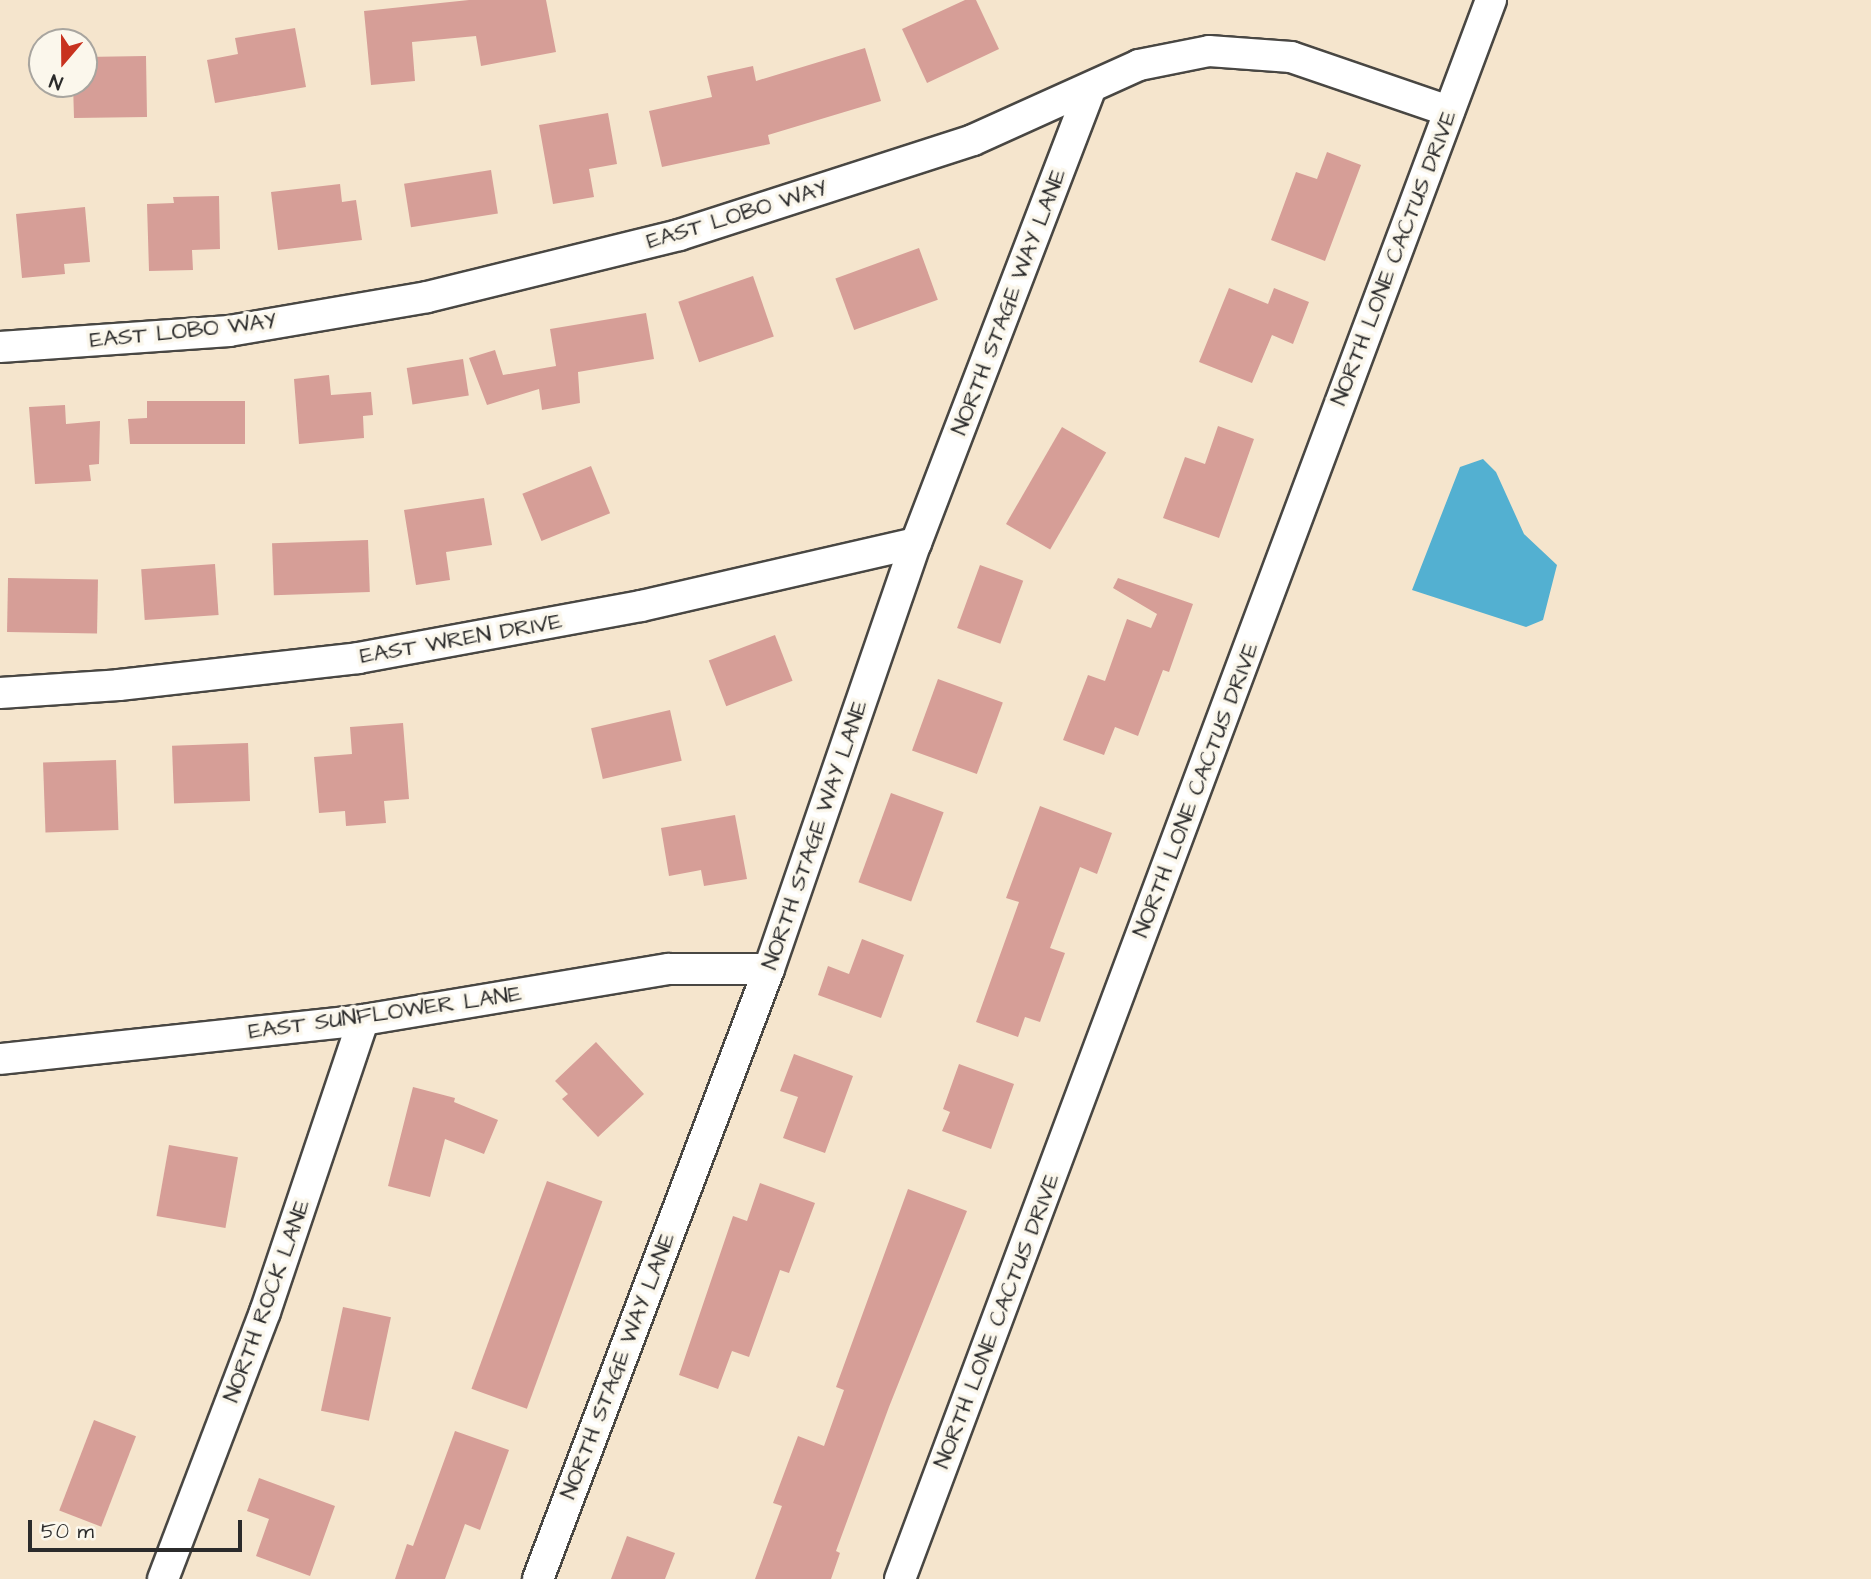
<!DOCTYPE html>
<style>
body{margin:0}
#map{position:relative;width:1871px;height:1579px;overflow:hidden;background:#f5e5cd;font-family:"Architects Daughter",sans-serif}
div>[style]{position:absolute}
.water>*{inset:0;background:#53b0d1}
.building>*{inset:0;background:#d69e97;transform-origin:0 0}
.roads{filter:drop-shadow(2px 0 #494743) drop-shadow(-2px 0 #494743) drop-shadow(0 2px #494743) drop-shadow(0 -2px #494743)}
.minor>*{height:30px;margin:-15px;padding:0 15px;transform-origin:15px;border-radius:15px;background:#fff}
span{translate:-50% -50%;white-space:nowrap;text-align:center;line-height:1.15;-webkit-text-stroke:7px #fbf7ec;paint-order:stroke}
.street-label{font-size:23px;color:#2b2b2b}
.north{position:absolute;left:28px;top:28px;width:70px;height:70px;box-sizing:border-box;background:#fbf7ec;border:2px solid #a8a59f;border-radius:50%;rotate:200deg;font-size:19px;font-weight:700;line-height:28px;text-align:center;color:#2b2b2b}
.north::after{content:'';display:block;margin:auto;width:24px;height:32px;background:#c8321e;clip-path:polygon(50% 0,100% 100%,50% 72%,0 100%)}
.scale{position:absolute;left:28px;top:1520px;width:214px;height:32px;box-sizing:border-box;border:4px solid #2b2b2b;border-top:0;padding-left:9px;font-size:21px;line-height:24px;white-space:nowrap;color:#2b2b2b;-webkit-text-stroke:5px #fbf7ec;paint-order:stroke}
</style>
<div id="map">
<div class="water">
<div style="clip-path:polygon(1483px 459px,1496px 472px,1524px 534px,1557px 565px,1543px 620px,1526px 627px,1412px 590px,1460px 467px)"></div>
</div>
<div class="building">
<div style="clip-path:polygon(469px 0,546px 0,556px 52px,481px 66px,476px 36px,412px 42px,415px 81px,371px 85px,364px 11px)"></div>
<div style="clip-path:polygon(965px 0,976px 0,999px 49px,927px 83px,902px 29px)"></div>
<div style="clip-path:polygon(295px 28px,306px 87px,215px 103px,207px 60px,238px 54px,235px 38px)"></div>
<div style="clip-path:polygon(865px 48px,881px 101px,768px 135px,770px 144px,662px 167px,649px 111px,712px 97px,707px 76px,753px 66px,756px 81px)"></div>
<div style="clip-path:polygon(146px 56px,147px 117px,74px 118px,73px 84px,84px 84px,84px 57px)"></div>
<div style="clip-path:polygon(608px 113px,617px 164px,589px 169px,594px 197px,553px 204px,539px 125px)"></div>
<div style="clip-path:polygon(1327px 152px,1361px 165px,1325px 261px,1271px 240px,1296px 172px,1317px 179px)"></div>
<div style="left:491px;top:170px;width:44px;height:88px;rotate:81deg"></div>
<div style="clip-path:polygon(340px 184px,342px 202px,356px 200px,362px 240px,278px 250px,271px 192px)"></div>
<div style="clip-path:polygon(219px 196px,220px 249px,192px 250px,193px 270px,149px 271px,147px 204px,174px 203px,173px 197px)"></div>
<div style="clip-path:polygon(85px 207px,90px 262px,64px 264px,65px 274px,22px 278px,16px 214px)"></div>
<div style="left:919px;top:248px;width:55px;height:89px;rotate:70deg"></div>
<div style="left:753px;top:276px;width:64px;height:79px;rotate:71deg"></div>
<div style="clip-path:polygon(1229px 288px,1268px 304px,1274px 288px,1309px 302px,1293px 344px,1272px 335px,1252px 383px,1199px 362px)"></div>
<div style="clip-path:polygon(646px 313px,654px 359px,578px 372px,580px 403px,542px 410px,539px 389px,487px 405px,469px 358px,495px 350px,503px 375px,556px 366px,550px 329px)"></div>
<div style="left:463px;top:359px;width:37px;height:57px;rotate:81deg"></div>
<div style="clip-path:polygon(329px 375px,331px 395px,371px 392px,373px 415px,363px 416px,364px 438px,299px 444px,294px 379px)"></div>
<div style="clip-path:polygon(147px 401px,245px 401px,245px 444px,130px 444px,128px 419px,147px 418px)"></div>
<div style="clip-path:polygon(65px 405px,66px 424px,100px 421px,99px 464px,89px 465px,91px 481px,35px 484px,29px 407px)"></div>
<div style="clip-path:polygon(1218px 426px,1254px 439px,1219px 538px,1163px 518px,1185px 457px,1205px 464px)"></div>
<div style="left:1062px;top:427px;width:51px;height:112px;rotate:30deg"></div>
<div style="left:591px;top:466px;width:51px;height:74px;rotate:68deg"></div>
<div style="clip-path:polygon(484px 498px,492px 545px,446px 552px,450px 580px,416px 585px,404px 510px)"></div>
<div style="left:368px;top:540px;width:52px;height:96px;rotate:88deg"></div>
<div style="left:215px;top:564px;width:51px;height:74px;rotate:86deg"></div>
<div style="left:980px;top:565px;width:46px;height:67px;rotate:20deg"></div>
<div style="left:8px;top:578px;width:90px;height:54px;rotate:1deg"></div>
<div style="clip-path:polygon(1118px 578px,1193px 604px,1169px 672px,1163px 670px,1138px 736px,1115px 727px,1104px 755px,1063px 740px,1088px 675px,1105px 681px,1127px 619px,1151px 628px,1157px 614px,1113px 588px)"></div>
<div style="left:775px;top:635px;width:49px;height:71px;rotate:69deg"></div>
<div style="left:938px;top:679px;width:69px;height:76px;rotate:20deg"></div>
<div style="left:670px;top:710px;width:52px;height:81px;rotate:77deg"></div>
<div style="clip-path:polygon(403px 723px,409px 799px,384px 801px,386px 823px,346px 826px,345px 811px,319px 813px,314px 757px,352px 754px,350px 727px)"></div>
<div style="left:248px;top:743px;width:58px;height:76px;rotate:88deg"></div>
<div style="left:116px;top:760px;width:70px;height:73px;rotate:88deg"></div>
<div style="left:891px;top:793px;width:56px;height:95px;rotate:20deg"></div>
<div style="clip-path:polygon(1040px 806px,1112px 833px,1097px 874px,1080px 867px,1050px 948px,1065px 953px,1040px 1022px,1025px 1017px,1018px 1037px,976px 1022px,1019px 902px,1006px 898px)"></div>
<div style="clip-path:polygon(735px 815px,747px 879px,704px 886px,701px 870px,669px 876px,661px 828px)"></div>
<div style="clip-path:polygon(862px 939px,904px 955px,881px 1018px,818px 995px,828px 966px,849px 974px)"></div>
<div style="clip-path:polygon(596px 1042px,644px 1094px,598px 1137px,562px 1099px,568px 1094px,555px 1081px)"></div>
<div style="clip-path:polygon(794px 1054px,853px 1076px,825px 1153px,783px 1138px,798px 1097px,780px 1091px)"></div>
<div style="clip-path:polygon(959px 1064px,1014px 1084px,991px 1149px,942px 1131px,950px 1112px,943px 1109px)"></div>
<div style="clip-path:polygon(413px 1087px,455px 1098px,454px 1102px,498px 1120px,484px 1154px,445px 1139px,430px 1197px,388px 1186px)"></div>
<div style="left:169px;top:1145px;width:70px;height:72px;rotate:10deg"></div>
<div style="left:547px;top:1181px;width:59px;height:221px;rotate:20deg"></div>
<div style="clip-path:polygon(760px 1183px,815px 1203px,789px 1273px,780px 1270px,749px 1357px,732px 1351px,718px 1389px,679px 1375px,733px 1216px,747px 1221px)"></div>
<div style="clip-path:polygon(908px 1189px,967px 1211px,889px 1407px,836px 1551px,840px 1553px,831px 1579px,755px 1579px,782px 1506px,773px 1503px,798px 1436px,824px 1446px,844px 1390px,836px 1387px)"></div>
<div style="left:343px;top:1307px;width:49px;height:106px;rotate:12deg"></div>
<div style="left:94px;top:1420px;width:45px;height:97px;rotate:21deg"></div>
<div style="clip-path:polygon(455px 1431px,509px 1450px,480px 1530px,465px 1524px,445px 1579px,395px 1579px,407px 1544px,413px 1546px)"></div>
<div style="clip-path:polygon(259px 1478px,335px 1506px,310px 1576px,256px 1556px,269px 1519px,247px 1511px)"></div>
<div style="clip-path:polygon(627px 1536px,675px 1553px,665px 1579px,611px 1579px)"></div>
</div>
<div class="roads">
<div class="minor">
<div style="left:0;top:347px;width:230px;rotate:-4deg"></div>
<div style="left:229px;top:331px;width:201px;rotate:-9.7deg"></div>
<div style="left:427px;top:297px;width:260px;rotate:-13.8deg"></div>
<div style="left:679px;top:235px;width:309px;rotate:-17.9deg"></div>
<div style="left:973px;top:140px;width:182px;rotate:-24.3deg"></div>
<div style="left:1139px;top:65px;width:71px;rotate:-11.3deg"></div>
<div style="left:1209px;top:51px;width:82px;rotate:4.2deg"></div>
<div style="left:1291px;top:57px;width:167px;rotate:18.9deg"></div>
<div style="left:0;top:693px;width:119px;rotate:-3.8deg"></div>
<div style="left:119px;top:685px;width:241px;rotate:-6.4deg"></div>
<div style="left:358px;top:658px;width:288px;rotate:-10.4deg"></div>
<div style="left:641px;top:606px;width:282px;rotate:-12.9deg"></div>
<div style="left:0;top:1059px;width:365px;rotate:-6.1deg"></div>
<div style="left:363px;top:1020px;width:310px;rotate:-9.5deg"></div>
<div style="left:669px;top:969px;width:100px"></div>
<div style="left:163px;top:1579px;width:286px;rotate:-69.1deg"></div>
<div style="left:265px;top:1312px;width:308px;rotate:-71.4deg"></div>
<div style="left:538px;top:1579px;width:652px;rotate:-69.26deg"></div>
<div style="left:769px;top:969px;width:451px;rotate:-71deg"></div>
<div style="left:916px;top:543px;width:486px;rotate:-69deg"></div>
<div style="left:900px;top:1579px;width:1686px;rotate:-69.48deg"></div>
</div>
</div>
<div class="street-label">
<span style="left:737px;top:215px;rotate:-17deg">EAST LOBO WAY</span>
<span style="left:1394px;top:258px;rotate:-69deg">NORTH LONE CACTUS DRIVE</span>
<span style="left:1009px;top:302px;rotate:-69deg">NORTH STAGE WAY LANE</span>
<span style="left:183px;top:331px;rotate:-6deg">EAST LOBO WAY</span>
<span style="left:461px;top:639px;rotate:-10deg">EAST WREN DRIVE</span>
<span style="left:1196px;top:790px;rotate:-69deg">NORTH LONE CACTUS DRIVE</span>
<span style="left:815px;top:835px;rotate:-71deg">NORTH STAGE WAY LANE</span>
<span style="left:385px;top:1013px;rotate:-8deg">EAST SUNFLOWER LANE</span>
<span style="left:267px;top:1301px;rotate:-70deg">NORTH ROCK LANE</span>
<span style="left:997px;top:1321px;rotate:-69deg">NORTH LONE CACTUS DRIVE</span>
<span style="left:618px;top:1366px;rotate:-69deg">NORTH STAGE WAY LANE</span>
</div>
<div class="north">N</div>
<div class="scale">50 m</div>
</div>
